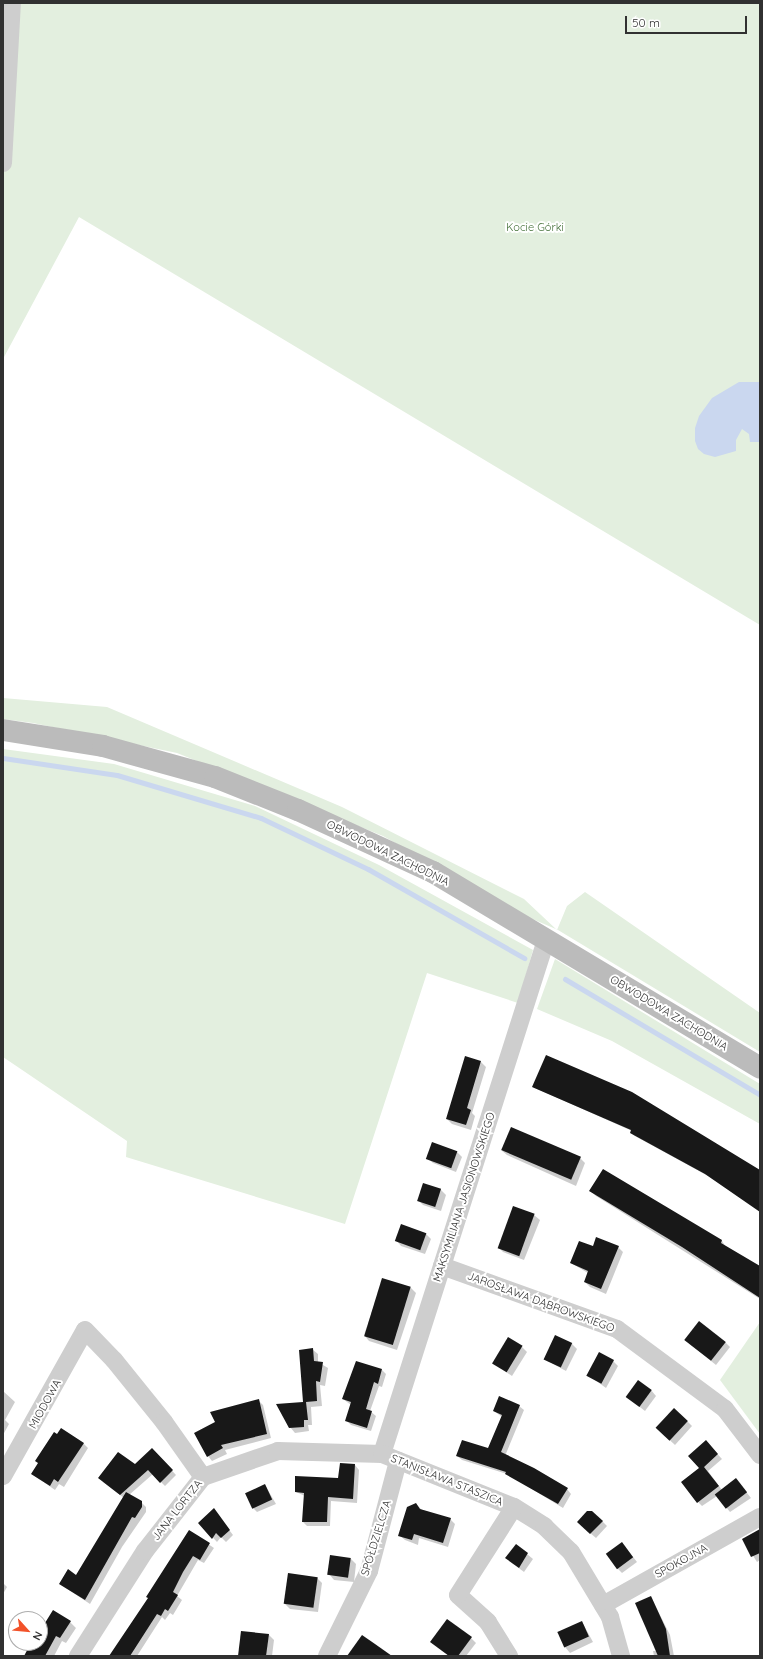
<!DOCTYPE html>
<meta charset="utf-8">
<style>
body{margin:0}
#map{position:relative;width:763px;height:1659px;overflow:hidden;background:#fff;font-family:Quicksand,sans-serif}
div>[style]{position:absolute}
.green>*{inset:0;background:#e3efdf}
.water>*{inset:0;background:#cad7ef}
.shadow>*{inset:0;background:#0003}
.stream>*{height:5px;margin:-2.5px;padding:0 2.5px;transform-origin:2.5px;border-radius:2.5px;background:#cad7ef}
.building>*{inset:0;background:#181818;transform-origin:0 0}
.minor>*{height:18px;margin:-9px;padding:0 9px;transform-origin:9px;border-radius:9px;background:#cecece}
.secondary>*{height:22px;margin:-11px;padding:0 11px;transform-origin:11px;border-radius:11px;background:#bbb}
span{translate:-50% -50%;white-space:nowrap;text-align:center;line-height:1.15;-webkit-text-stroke:4px #fff;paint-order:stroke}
.park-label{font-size:11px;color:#45713a}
.street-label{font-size:11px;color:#313131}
.frame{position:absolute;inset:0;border:4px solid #313131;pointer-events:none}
.north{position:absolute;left:8px;top:1611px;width:40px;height:40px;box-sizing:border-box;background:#fff;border:1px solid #adadad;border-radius:50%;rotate:117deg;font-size:11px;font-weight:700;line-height:16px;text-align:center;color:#313131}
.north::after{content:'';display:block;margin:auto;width:14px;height:18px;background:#f2522a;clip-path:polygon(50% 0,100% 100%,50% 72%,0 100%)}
.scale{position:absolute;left:625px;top:16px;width:122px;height:18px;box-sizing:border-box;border:2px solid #313131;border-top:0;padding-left:5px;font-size:12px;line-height:14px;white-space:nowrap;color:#313131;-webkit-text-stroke:3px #fff;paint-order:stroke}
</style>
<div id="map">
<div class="green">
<div style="clip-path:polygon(7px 3px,760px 3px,760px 625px,79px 217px,3px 359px,3px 76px)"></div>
<div style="clip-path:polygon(3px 698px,107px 707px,342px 807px,524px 899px,557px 930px,567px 906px,585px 892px,760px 1013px,760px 1052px,558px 930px,521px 914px,383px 836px,177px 753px,33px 723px,3px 719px)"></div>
<div style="clip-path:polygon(3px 749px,114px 764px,255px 806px,379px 865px,533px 950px,518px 1003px,427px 973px,345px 1224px,126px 1157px,127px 1141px,3px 1057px)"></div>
<div style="clip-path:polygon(555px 959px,760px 1084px,760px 1124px,612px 1041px,537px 1009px)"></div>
<div style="clip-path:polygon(760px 1322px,760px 1434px,720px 1380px)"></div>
</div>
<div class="water">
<div style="clip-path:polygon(739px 382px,760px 382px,760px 442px,750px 442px,749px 434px,742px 429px,736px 440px,736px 451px,715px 457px,704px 454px,698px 449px,695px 441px,695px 428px,699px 416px,712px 398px)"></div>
</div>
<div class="shadow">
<div style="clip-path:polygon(481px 1062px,486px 1067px,472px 1113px,475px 1116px,471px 1130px,452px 1124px,447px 1119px)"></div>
<div style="clip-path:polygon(533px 1087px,631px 1093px,760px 1171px,760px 1211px,708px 1176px,633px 1135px,632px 1131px)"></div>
<div style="clip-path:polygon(433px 1144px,457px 1152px,462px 1157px,456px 1172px,433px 1163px,427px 1158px)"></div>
<div style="clip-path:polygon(501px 1150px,580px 1158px,585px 1163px,576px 1186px,507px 1155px)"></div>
<div style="clip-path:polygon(604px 1170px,722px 1241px,726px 1247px,760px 1268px,760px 1299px,596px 1196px,591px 1191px)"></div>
<div style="clip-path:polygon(423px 1184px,441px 1190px,446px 1195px,441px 1211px,423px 1205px,418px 1200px)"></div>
<div style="clip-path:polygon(534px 1215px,540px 1220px,524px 1260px,503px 1252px,498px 1247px)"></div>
<div style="clip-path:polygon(401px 1225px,426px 1234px,431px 1239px,425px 1254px,401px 1246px,396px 1240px)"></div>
<div style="clip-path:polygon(618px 1247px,623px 1252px,606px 1294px,590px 1287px,585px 1282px,588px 1273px,571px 1263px,593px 1248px)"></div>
<div style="clip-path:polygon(383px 1279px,411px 1288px,416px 1293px,397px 1350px,369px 1341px,364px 1335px)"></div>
<div style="clip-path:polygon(685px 1340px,725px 1342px,730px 1347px,716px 1365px)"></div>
<div style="clip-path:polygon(572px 1344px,577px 1349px,566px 1371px,544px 1359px)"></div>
<div style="clip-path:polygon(522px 1347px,527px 1352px,512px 1376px,493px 1363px)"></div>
<div style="clip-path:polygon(312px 1349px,318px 1354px,318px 1362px,328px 1368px,325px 1386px,320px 1385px,322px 1406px,311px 1407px,312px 1425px,308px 1425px,309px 1431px,295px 1433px,290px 1427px,304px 1403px)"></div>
<div style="clip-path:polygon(613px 1361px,618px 1366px,606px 1388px,588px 1375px)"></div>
<div style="clip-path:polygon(382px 1370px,386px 1374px,382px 1387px,379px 1386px,370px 1411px,376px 1416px,371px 1431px,351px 1425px,347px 1421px,351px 1405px,343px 1399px)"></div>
<div style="clip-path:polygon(651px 1390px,656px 1396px,645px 1411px,627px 1397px)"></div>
<div style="clip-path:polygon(3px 1391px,15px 1402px,5px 1420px,9px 1424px,3px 1435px)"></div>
<div style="clip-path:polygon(258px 1400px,263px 1405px,271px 1438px,225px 1450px,227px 1454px,212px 1461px,208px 1456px)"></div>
<div style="clip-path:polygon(519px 1406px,524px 1410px,505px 1456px,567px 1489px,571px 1494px,563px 1508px,507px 1474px,462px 1460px,457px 1456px,489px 1450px,502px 1417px,494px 1411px)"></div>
<div style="clip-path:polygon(687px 1421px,692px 1426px,675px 1445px,662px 1433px)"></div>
<div style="clip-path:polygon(83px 1443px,88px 1448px,64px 1487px,59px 1484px,55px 1490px,32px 1474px)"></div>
<div style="clip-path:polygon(710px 1446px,722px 1459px,708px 1471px,722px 1490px,736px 1479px,751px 1498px,730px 1512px,717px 1496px,702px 1506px,698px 1502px,700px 1468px)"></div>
<div style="clip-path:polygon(152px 1449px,176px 1475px,165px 1486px,153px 1474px,129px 1495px,141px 1502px,146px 1507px,146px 1512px,122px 1547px,90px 1604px,60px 1584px,77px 1576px,124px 1498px,103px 1482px,135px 1466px)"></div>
<div style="clip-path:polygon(355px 1465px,359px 1470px,357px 1503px,331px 1501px,330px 1526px,307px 1526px,303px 1522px,305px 1496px,296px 1492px,339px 1479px)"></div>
<div style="clip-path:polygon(265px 1485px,276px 1504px,257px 1512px,252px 1507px)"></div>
<div style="clip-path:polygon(416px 1504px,422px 1510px,450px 1519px,455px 1524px,448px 1547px,419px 1538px,418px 1545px,405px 1540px,399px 1535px)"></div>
<div style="clip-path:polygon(214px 1510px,233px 1535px,226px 1542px,221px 1537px,217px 1542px,199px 1523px)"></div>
<div style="clip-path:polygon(602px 1521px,607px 1526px,596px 1538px,583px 1527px)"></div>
<div style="clip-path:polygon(760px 1530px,760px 1560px,757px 1562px,743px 1540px)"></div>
<div style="clip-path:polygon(189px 1531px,214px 1548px,204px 1563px,198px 1560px,177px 1596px,182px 1600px,173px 1615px,170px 1613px,165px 1620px,162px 1617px,137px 1656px,110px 1656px,149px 1599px)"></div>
<div style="clip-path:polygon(622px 1543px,637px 1562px,622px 1573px,617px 1568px)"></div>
<div style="clip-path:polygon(516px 1545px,533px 1559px,524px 1572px,512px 1563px)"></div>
<div style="clip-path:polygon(351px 1559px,356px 1564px,354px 1582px,334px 1580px,329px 1574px)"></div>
<div style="clip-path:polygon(317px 1578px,322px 1583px,318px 1612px,290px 1609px,285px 1604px)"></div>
<div style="clip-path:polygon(3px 1583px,7px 1587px,3px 1594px)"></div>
<div style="clip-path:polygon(651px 1597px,670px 1635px,674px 1656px,654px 1656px,653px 1651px,657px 1651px)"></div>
<div style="clip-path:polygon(70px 1622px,76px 1628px,66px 1643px,62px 1641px,54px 1656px,25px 1656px,33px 1643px,40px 1643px,40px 1632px)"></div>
<div style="clip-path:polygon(582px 1622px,593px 1642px,570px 1653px,565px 1647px)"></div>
<div style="clip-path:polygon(269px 1635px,274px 1640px,272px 1656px,239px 1656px)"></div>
<div style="clip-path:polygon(471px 1638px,476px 1643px,466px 1656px,449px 1656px,432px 1642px)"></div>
</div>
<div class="stream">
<div style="left:3px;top:758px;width:115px;rotate:8.5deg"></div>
<div style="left:117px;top:775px;width:150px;rotate:16.6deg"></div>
<div style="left:261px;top:818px;width:119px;rotate:25.5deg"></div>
<div style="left:368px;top:869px;width:180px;rotate:29.7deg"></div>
<div style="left:565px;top:979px;width:227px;rotate:30.7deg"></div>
</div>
<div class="building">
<div style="clip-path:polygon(546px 1055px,632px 1092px,760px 1170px,760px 1212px,705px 1174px,630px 1133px,631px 1130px,532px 1087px)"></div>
<div style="clip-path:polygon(465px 1056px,481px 1061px,467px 1108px,471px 1110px,466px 1125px,446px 1119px)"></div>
<div style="left:511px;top:1127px;width:76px;height:25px;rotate:23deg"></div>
<div style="left:432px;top:1142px;width:27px;height:18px;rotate:20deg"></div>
<div style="clip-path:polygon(603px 1169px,722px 1240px,721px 1243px,760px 1266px,760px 1298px,682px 1247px,589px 1191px)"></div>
<div style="left:423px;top:1183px;width:19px;height:19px;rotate:18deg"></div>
<div style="left:513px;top:1206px;width:23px;height:45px;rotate:20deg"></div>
<div style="left:401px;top:1224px;width:27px;height:18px;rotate:20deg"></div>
<div style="clip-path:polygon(596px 1237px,619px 1246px,601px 1289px,584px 1282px,588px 1271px,570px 1263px,579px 1241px,593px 1246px)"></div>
<div style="left:382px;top:1278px;width:30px;height:61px;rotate:17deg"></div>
<div style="left:699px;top:1321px;width:34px;height:24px;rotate:38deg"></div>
<div style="left:555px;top:1335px;width:19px;height:27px;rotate:25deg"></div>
<div style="left:508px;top:1337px;width:17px;height:31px;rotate:31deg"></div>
<div style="clip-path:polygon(313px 1348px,314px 1361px,323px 1362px,320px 1382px,316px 1381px,317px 1401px,306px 1402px,308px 1420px,304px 1420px,304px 1427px,289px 1428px,276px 1404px,303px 1402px,299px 1350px)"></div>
<div style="left:599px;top:1352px;width:17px;height:27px;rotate:28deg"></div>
<div style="clip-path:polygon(356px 1361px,382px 1369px,378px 1384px,374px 1382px,366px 1409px,372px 1411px,367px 1428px,345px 1421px,351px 1402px,342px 1399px)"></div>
<div style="left:638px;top:1380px;width:17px;height:21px;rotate:36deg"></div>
<div style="clip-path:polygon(499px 1396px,520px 1405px,501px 1452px,534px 1468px,568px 1488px,558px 1504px,505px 1474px,506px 1472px,456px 1456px,462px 1440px,488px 1448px,502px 1415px,493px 1411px)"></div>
<div style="clip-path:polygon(259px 1399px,267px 1434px,221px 1445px,223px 1448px,207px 1457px,194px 1433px,215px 1422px,210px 1412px)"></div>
<div style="left:674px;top:1408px;width:19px;height:27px;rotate:43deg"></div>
<div style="clip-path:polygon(61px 1428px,84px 1443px,58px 1482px,54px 1479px,50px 1486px,31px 1474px,38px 1463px,35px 1461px,54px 1432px,57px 1434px)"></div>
<div style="clip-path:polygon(706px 1440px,718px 1454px,704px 1467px,719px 1486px,697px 1503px,681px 1482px,699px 1468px,688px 1456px)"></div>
<div style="clip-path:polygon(152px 1448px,173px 1470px,160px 1483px,148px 1470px,120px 1495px,98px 1478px,118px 1452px,135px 1464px)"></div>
<div style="clip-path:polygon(340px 1463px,355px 1464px,353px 1499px,328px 1497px,327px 1522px,302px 1522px,304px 1493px,295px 1492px,295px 1476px,338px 1478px)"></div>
<div style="left:736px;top:1478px;width:18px;height:27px;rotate:52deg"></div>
<div style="left:265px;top:1484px;width:17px;height:22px;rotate:65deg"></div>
<div style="clip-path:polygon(126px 1492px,142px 1501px,142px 1507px,135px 1518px,132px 1517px,85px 1600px,59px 1584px,68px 1569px,76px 1575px)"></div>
<div style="clip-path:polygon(416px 1503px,420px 1509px,451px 1518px,443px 1543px,414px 1534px,412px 1540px,398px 1536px,407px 1507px)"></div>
<div style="clip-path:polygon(214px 1508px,230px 1530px,221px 1538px,216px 1533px,212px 1539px,198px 1523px)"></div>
<div style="clip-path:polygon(587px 1511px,592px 1511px,603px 1521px,590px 1534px,577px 1522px)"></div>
<div style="clip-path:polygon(760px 1529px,760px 1553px,751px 1557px,742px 1539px)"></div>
<div style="clip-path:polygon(189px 1530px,210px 1543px,200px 1560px,193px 1556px,183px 1572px,173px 1592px,178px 1595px,168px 1611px,165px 1609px,161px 1616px,157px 1614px,130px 1656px,109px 1656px,148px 1598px,146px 1597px)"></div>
<div style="left:622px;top:1542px;width:19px;height:20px;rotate:54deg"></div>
<div style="clip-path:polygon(516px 1544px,528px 1553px,519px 1568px,505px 1558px)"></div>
<div style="left:330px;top:1555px;width:21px;height:20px;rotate:8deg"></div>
<div style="left:288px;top:1573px;width:30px;height:31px;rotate:8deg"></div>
<div style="clip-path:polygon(651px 1596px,666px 1629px,670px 1656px,658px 1656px,635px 1603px)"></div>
<div style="clip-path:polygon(53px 1610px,71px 1621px,60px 1638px,56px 1636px,45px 1656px,24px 1656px,31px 1643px,40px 1643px,40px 1631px)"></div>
<div style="clip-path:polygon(447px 1619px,472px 1637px,458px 1656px,449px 1656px,430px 1642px)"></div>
<div style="left:582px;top:1621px;width:17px;height:27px;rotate:66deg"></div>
<div style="clip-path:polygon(241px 1631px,269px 1634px,266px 1656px,238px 1656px)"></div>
<div style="clip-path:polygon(362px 1635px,375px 1644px,392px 1656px,347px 1656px)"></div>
</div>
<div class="minor">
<div style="left:3px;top:163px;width:160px;rotate:-86.8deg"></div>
<div style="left:442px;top:1266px;width:186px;rotate:19.8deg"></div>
<div style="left:617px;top:1329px;width:134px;rotate:36.5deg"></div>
<div style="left:725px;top:1409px;width:58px;rotate:52.7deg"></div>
<div style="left:382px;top:1454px;width:540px;rotate:-72.3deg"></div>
<div style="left:3px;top:1476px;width:167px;rotate:-60.7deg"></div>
<div style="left:85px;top:1330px;width:42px;rotate:46deg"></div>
<div style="left:114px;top:1360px;width:80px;rotate:51.1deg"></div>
<div style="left:164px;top:1422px;width:67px;rotate:54.7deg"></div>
<div style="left:603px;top:1605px;width:180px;rotate:-29.3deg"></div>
<div style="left:78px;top:1656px;width:125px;rotate:-57.5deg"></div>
<div style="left:145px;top:1551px;width:94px;rotate:-51.9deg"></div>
<div style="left:203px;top:1477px;width:79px;rotate:-19.1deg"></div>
<div style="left:278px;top:1451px;width:104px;rotate:1.7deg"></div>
<div style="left:382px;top:1454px;width:142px;rotate:21.9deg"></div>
<div style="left:514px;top:1507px;width:36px;rotate:32deg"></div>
<div style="left:544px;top:1526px;width:37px;rotate:44deg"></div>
<div style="left:571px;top:1552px;width:76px;rotate:59deg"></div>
<div style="left:610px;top:1617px;width:41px;rotate:74.2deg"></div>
<div style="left:327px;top:1656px;width:95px;rotate:-63.7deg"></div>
<div style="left:369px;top:1571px;width:114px;rotate:-75.2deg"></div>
<div style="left:509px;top:1656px;width:40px;rotate:-122deg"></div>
<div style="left:488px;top:1622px;width:40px;rotate:-138deg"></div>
<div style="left:458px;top:1595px;width:104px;rotate:-57.5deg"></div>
</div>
<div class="secondary">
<div style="left:3px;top:730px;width:101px;rotate:9.1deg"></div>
<div style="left:103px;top:746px;width:116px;rotate:15.5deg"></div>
<div style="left:215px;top:777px;width:89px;rotate:21.7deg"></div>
<div style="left:298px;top:810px;width:149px;rotate:24.7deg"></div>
<div style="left:433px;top:872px;width:381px;rotate:30.9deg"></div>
</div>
<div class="park-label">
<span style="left:535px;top:227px">Kocie Górki</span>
</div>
<div class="street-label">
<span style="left:388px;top:853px;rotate:26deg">OBWODOWA ZACHODNIA</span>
<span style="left:669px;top:1013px;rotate:31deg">OBWODOWA ZACHODNIA</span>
<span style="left:464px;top:1197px;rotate:-72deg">MAKSYMILIANA JASIONOWSKIEGO</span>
<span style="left:541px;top:1302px;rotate:20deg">JAROSŁAWA DĄBROWSKIEGO</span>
<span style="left:45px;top:1404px;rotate:-61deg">MIODOWA</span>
<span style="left:447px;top:1480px;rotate:22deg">STANISŁAWA STASZICA</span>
<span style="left:177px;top:1510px;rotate:-52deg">JANA LORTZA</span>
<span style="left:376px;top:1538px;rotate:-73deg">SPÓŁDZIELCZA</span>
<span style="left:681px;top:1561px;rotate:-29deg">SPOKOJNA</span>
</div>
<div class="frame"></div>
<div class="north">N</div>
<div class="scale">50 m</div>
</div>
